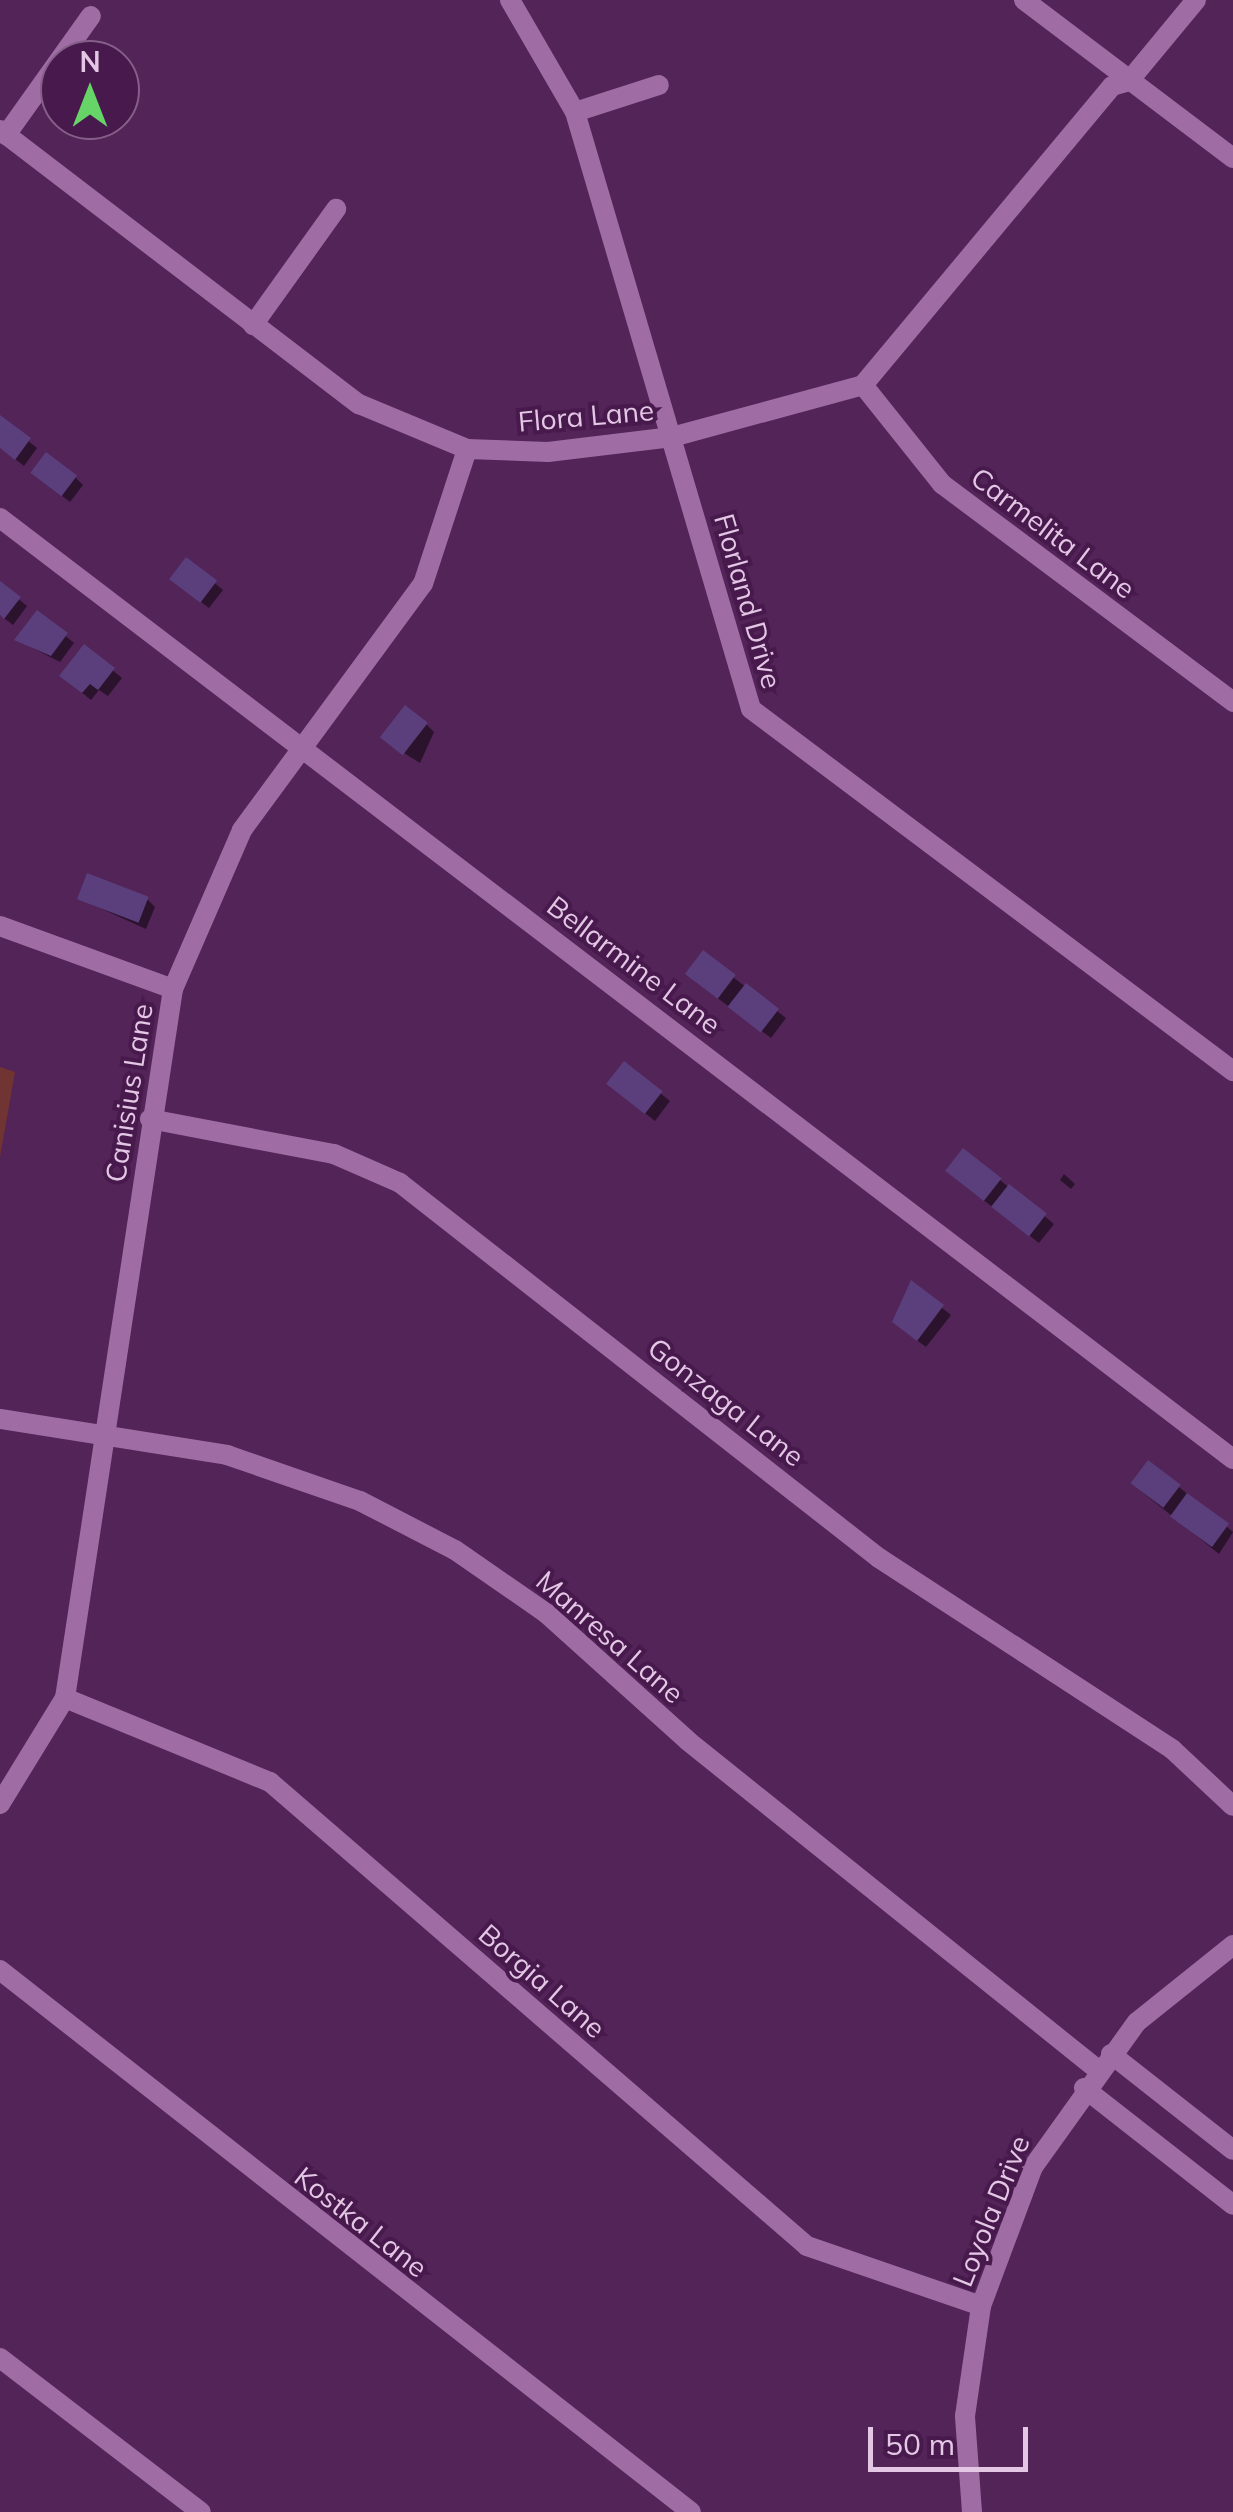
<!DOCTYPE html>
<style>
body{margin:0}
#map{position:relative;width:1233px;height:2512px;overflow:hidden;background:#522457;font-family:Mulish,sans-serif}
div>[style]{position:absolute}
.green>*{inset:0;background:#703432}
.shadow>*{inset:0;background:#0007}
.building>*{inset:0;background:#5b3f7d;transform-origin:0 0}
.minor>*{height:20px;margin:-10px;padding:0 10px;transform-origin:10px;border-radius:10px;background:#9f6ca4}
span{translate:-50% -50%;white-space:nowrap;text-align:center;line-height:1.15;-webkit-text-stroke:8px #47194c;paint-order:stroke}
.street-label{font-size:28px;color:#e3c7e5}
.north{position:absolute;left:40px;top:40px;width:100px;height:100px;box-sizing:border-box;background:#47194c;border:2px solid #855f89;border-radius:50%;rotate:0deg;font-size:28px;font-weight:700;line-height:40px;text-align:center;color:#e3c7e5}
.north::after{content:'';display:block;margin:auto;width:35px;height:45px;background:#66d467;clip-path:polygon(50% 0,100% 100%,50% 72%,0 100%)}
.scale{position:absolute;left:868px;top:2427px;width:160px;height:45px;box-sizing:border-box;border:5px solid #e3c7e5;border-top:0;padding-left:12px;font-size:30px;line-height:35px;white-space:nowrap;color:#e3c7e5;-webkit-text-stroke:8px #47194c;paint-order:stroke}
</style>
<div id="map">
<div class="green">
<div style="clip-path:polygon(0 1067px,15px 1072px,0 1157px)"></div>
</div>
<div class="shadow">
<div style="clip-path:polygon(1px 419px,37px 448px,24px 466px,0 447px)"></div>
<div style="clip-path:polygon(75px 477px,83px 485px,70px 502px,41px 480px)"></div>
<div style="clip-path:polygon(187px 560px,223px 590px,209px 608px,180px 586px)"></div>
<div style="clip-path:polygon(0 584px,27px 606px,13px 625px,0 615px)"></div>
<div style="clip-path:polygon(38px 613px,74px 643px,60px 662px,17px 640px)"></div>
<div style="clip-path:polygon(84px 647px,122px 678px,108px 696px,99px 690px,91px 700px,71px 684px)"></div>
<div style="clip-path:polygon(426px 724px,434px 732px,420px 763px,391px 745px)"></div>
<div style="clip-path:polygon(80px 899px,147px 899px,155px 907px,146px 929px)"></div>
<div style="clip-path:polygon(703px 954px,786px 1018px,771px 1038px,696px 982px)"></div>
<div style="clip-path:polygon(625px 1065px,670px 1101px,655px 1121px,618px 1092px)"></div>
<div style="clip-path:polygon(1064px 1174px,1075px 1184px,1071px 1189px,1060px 1180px)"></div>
<div style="clip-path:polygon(956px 1179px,1000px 1180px,1054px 1224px,1039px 1243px)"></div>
<div style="clip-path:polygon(912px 1284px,951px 1315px,926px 1347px,903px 1330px)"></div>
<div style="clip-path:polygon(1179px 1487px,1233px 1532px,1219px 1554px,1141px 1491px)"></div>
</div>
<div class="building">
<div style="clip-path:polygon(0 415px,31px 438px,15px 460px,0 448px)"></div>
<div style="left:46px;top:452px;width:39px;height:26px;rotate:37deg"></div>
<div style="left:186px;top:557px;width:39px;height:28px;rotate:37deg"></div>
<div style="clip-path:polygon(0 581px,21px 597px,4px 619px,0 615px)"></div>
<div style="clip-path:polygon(37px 610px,68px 633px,51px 656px,14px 640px)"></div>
<div style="clip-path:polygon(84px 644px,115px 668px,98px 690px,90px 684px,82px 693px,59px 676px)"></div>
<div style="left:405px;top:705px;width:29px;height:41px;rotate:38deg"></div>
<div style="left:87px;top:873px;width:66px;height:28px;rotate:21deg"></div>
<div style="left:703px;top:950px;width:41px;height:30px;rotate:37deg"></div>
<div style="left:746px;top:983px;width:42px;height:30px;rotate:38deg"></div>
<div style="left:624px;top:1061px;width:49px;height:29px;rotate:38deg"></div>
<div style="left:963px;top:1148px;width:49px;height:29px;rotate:38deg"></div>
<div style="left:1009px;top:1184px;width:48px;height:29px;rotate:38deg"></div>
<div style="clip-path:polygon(911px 1280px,944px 1305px,917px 1341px,892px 1322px)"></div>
<div style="left:1148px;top:1460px;width:41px;height:29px;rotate:37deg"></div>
<div style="left:1187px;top:1493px;width:52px;height:29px;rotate:36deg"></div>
</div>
<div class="minor">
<div style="left:510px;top:0;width:129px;rotate:59.9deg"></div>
<div style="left:575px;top:112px;width:622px;rotate:73.57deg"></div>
<div style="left:751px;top:709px;width:603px;rotate:36.91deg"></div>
<div style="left:1024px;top:0;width:262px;rotate:37.1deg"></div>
<div style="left:575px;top:112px;width:88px;rotate:-17.8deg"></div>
<div style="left:0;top:130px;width:452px;rotate:37.4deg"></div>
<div style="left:359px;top:404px;width:117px;rotate:22.6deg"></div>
<div style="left:467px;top:449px;width:81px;rotate:2.1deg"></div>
<div style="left:548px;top:452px;width:125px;rotate:-6.9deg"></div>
<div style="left:672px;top:437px;width:198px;rotate:-15.2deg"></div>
<div style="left:863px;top:385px;width:389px;rotate:-50.2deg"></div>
<div style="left:1112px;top:86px;width:18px;rotate:-16deg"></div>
<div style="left:1129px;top:81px;width:105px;rotate:-50.4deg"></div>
<div style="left:6px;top:135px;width:146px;rotate:-54.5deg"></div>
<div style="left:253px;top:325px;width:143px;rotate:-54.4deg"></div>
<div style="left:863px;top:385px;width:127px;rotate:51.4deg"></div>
<div style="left:942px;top:484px;width:364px;rotate:36.8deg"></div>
<div style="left:0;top:518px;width:1551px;rotate:37.35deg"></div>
<div style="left:0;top:926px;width:184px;rotate:20deg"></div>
<div style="left:150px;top:1119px;width:187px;rotate:10.8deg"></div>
<div style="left:334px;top:1154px;width:72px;rotate:23.7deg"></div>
<div style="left:400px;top:1183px;width:608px;rotate:38.06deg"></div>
<div style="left:879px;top:1558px;width:350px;rotate:33.1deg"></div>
<div style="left:1172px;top:1749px;width:83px;rotate:43.1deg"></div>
<div style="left:0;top:1419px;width:230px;rotate:9deg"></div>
<div style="left:227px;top:1455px;width:141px;rotate:19.1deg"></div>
<div style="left:360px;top:1501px;width:107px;rotate:27.3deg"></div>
<div style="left:455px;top:1550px;width:111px;rotate:34.7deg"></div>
<div style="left:546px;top:1613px;width:191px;rotate:42deg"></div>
<div style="left:688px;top:1741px;width:526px;rotate:38.74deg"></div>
<div style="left:65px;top:1698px;width:222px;rotate:22.3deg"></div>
<div style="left:270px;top:1782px;width:710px;rotate:40.83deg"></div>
<div style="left:807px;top:2246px;width:184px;rotate:19deg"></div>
<div style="left:0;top:1804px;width:124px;rotate:-58.5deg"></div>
<div style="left:65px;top:1698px;width:717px;rotate:-81.34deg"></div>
<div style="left:173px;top:989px;width:173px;rotate:-66.5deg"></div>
<div style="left:242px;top:830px;width:305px;rotate:-53.7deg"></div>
<div style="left:423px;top:584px;width:142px;rotate:-71.9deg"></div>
<div style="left:0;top:1970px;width:878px;rotate:38.11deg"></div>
<div style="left:1111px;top:2054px;width:155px;rotate:38.2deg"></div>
<div style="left:1084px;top:2088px;width:189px;rotate:38.1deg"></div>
<div style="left:0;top:2358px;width:253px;rotate:37.5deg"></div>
<div style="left:972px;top:2512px;width:96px;rotate:-94.2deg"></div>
<div style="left:965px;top:2416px;width:111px;rotate:-81.7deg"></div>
<div style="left:981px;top:2306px;width:148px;rotate:-69.5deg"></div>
<div style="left:1033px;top:2167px;width:178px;rotate:-54.4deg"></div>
<div style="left:1137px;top:2022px;width:123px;rotate:-38.7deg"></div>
</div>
<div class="street-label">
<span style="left:586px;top:416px;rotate:-5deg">Flora Lane</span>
<span style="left:1053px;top:533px;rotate:37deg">Carmelita Lane</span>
<span style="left:748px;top:601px;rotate:74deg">Florland Drive</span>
<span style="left:634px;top:965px;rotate:37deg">Bellarmine Lane</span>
<span style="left:129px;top:1093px;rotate:-81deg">Canisius Lane</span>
<span style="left:726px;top:1402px;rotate:38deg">Gonzaga Lane</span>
<span style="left:610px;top:1637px;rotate:41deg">Manresa Lane</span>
<span style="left:542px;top:1981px;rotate:41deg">Borgia Lane</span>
<span style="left:991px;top:2211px;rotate:-68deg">Loyola Drive</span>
<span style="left:361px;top:2222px;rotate:38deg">Kostka Lane</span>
</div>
<div class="north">N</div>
<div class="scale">50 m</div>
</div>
